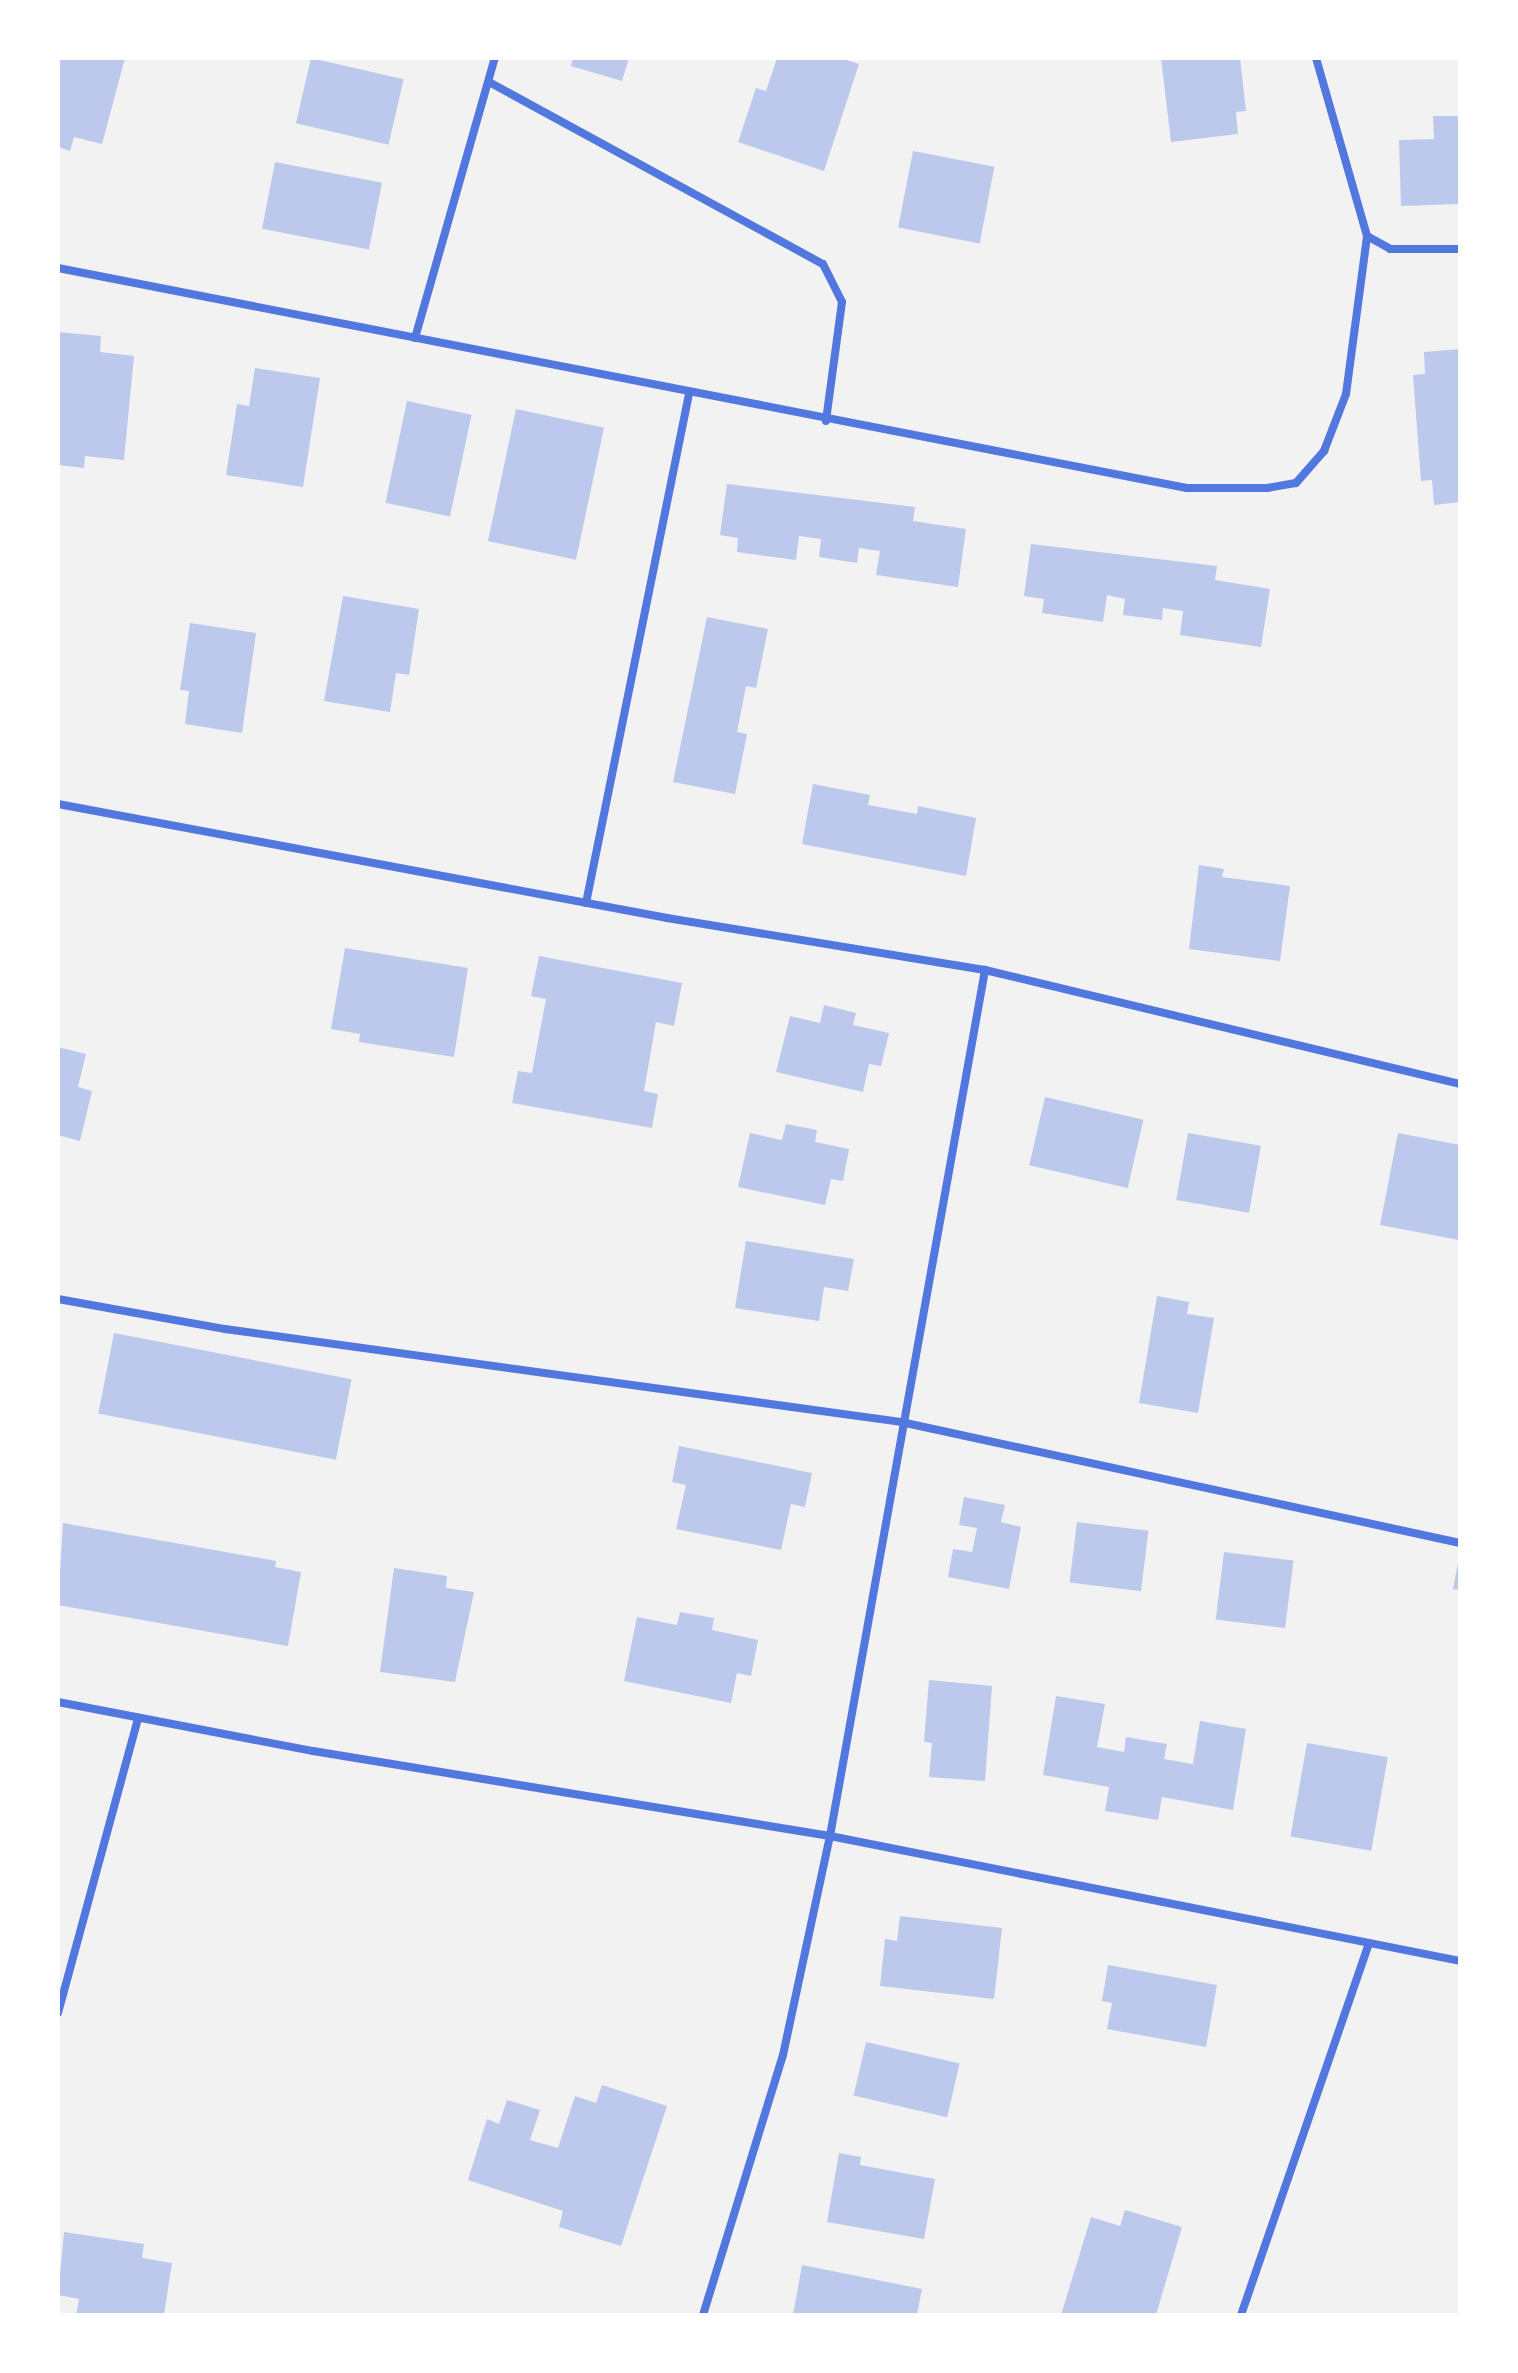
<!DOCTYPE html>
<style>
body{margin:0}
#map{position:relative;width:1518px;height:2373px;overflow:hidden;background:#f2f2f2;font-family:"Varela Round",sans-serif}
div>[style]{position:absolute}
.building>*{inset:0;background:#bdc9ec;transform-origin:0 0}
.minor>*{height:8px;margin:-4px;padding:0 4px;transform-origin:4px;border-radius:4px;background:#5277de}
span{translate:-50% -50%;white-space:nowrap;text-align:center;line-height:1.15;-webkit-text-stroke:8px #fff;paint-order:stroke}
.frame{position:absolute;inset:0;border:60px solid #fff;pointer-events:none}
</style>
<div id="map">
<div class="building">
<div style="clip-path:polygon(58px 58px,125px 58px,102px 144px,74px 137px,70px 151px,58px 147px)"></div>
<div style="left:311px;top:58px;width:95px;height:67px;rotate:13deg"></div>
<div style="clip-path:polygon(573px 58px,629px 58px,622px 81px,571px 66px)"></div>
<div style="clip-path:polygon(777px 58px,840px 58px,859px 64px,824px 171px,738px 142px,756px 88px,766px 91px)"></div>
<div style="clip-path:polygon(1161px 58px,1240px 58px,1246px 111px,1236px 112px,1238px 134px,1171px 142px)"></div>
<div style="clip-path:polygon(1433px 116px,1460px 116px,1460px 204px,1401px 206px,1399px 140px,1434px 139px)"></div>
<div style="left:913px;top:151px;width:83px;height:78px;rotate:11deg"></div>
<div style="left:275px;top:162px;width:109px;height:68px;rotate:11deg"></div>
<div style="clip-path:polygon(58px 332px,101px 336px,100px 352px,134px 356px,124px 460px,85px 456px,84px 468px,58px 465px)"></div>
<div style="clip-path:polygon(1460px 349px,1460px 502px,1434px 505px,1432px 480px,1421px 481px,1413px 375px,1425px 374px,1424px 352px)"></div>
<div style="clip-path:polygon(255px 368px,320px 378px,303px 487px,226px 475px,237px 404px,249px 406px)"></div>
<div style="left:407px;top:401px;width:66px;height:104px;rotate:12deg"></div>
<div style="left:516px;top:409px;width:90px;height:135px;rotate:12deg"></div>
<div style="clip-path:polygon(727px 484px,915px 507px,913px 521px,966px 529px,958px 587px,876px 575px,880px 551px,859px 548px,857px 563px,819px 557px,821px 539px,799px 536px,796px 560px,737px 552px,738px 538px,720px 535px)"></div>
<div style="clip-path:polygon(1031px 544px,1217px 566px,1215px 580px,1270px 589px,1261px 647px,1180px 635px,1183px 611px,1163px 608px,1162px 620px,1123px 615px,1125px 599px,1107px 595px,1103px 622px,1042px 613px,1044px 599px,1024px 596px)"></div>
<div style="clip-path:polygon(343px 596px,419px 609px,409px 675px,396px 673px,390px 712px,324px 701px)"></div>
<div style="clip-path:polygon(707px 617px,768px 629px,756px 688px,746px 686px,737px 732px,747px 734px,735px 794px,673px 782px)"></div>
<div style="clip-path:polygon(190px 623px,256px 633px,242px 733px,185px 724px,189px 691px,180px 690px)"></div>
<div style="clip-path:polygon(813px 784px,870px 795px,868px 805px,917px 814px,918px 806px,976px 818px,966px 876px,802px 844px)"></div>
<div style="clip-path:polygon(1199px 865px,1224px 869px,1222px 877px,1290px 886px,1280px 961px,1189px 949px)"></div>
<div style="clip-path:polygon(345px 948px,468px 968px,454px 1057px,359px 1042px,360px 1034px,331px 1029px)"></div>
<div style="clip-path:polygon(539px 956px,682px 983px,674px 1026px,656px 1022px,644px 1091px,658px 1094px,652px 1128px,512px 1103px,518px 1071px,532px 1073px,546px 999px,531px 996px)"></div>
<div style="clip-path:polygon(824px 1005px,856px 1013px,853px 1025px,889px 1033px,881px 1066px,869px 1064px,863px 1092px,776px 1072px,790px 1016px,820px 1023px)"></div>
<div style="clip-path:polygon(58px 1047px,86px 1054px,78px 1087px,92px 1091px,80px 1141px,58px 1135px)"></div>
<div style="left:1045px;top:1097px;width:101px;height:70px;rotate:13deg"></div>
<div style="clip-path:polygon(786px 1124px,817px 1130px,815px 1142px,849px 1149px,843px 1181px,831px 1179px,825px 1205px,738px 1187px,750px 1133px,782px 1140px)"></div>
<div style="left:1188px;top:1133px;width:74px;height:68px;rotate:10deg"></div>
<div style="clip-path:polygon(1398px 1133px,1460px 1145px,1459px 1240px,1380px 1225px)"></div>
<div style="clip-path:polygon(746px 1241px,854px 1259px,848px 1291px,824px 1287px,819px 1321px,735px 1308px)"></div>
<div style="clip-path:polygon(1157px 1296px,1189px 1302px,1187px 1314px,1214px 1318px,1198px 1413px,1139px 1403px)"></div>
<div style="left:114px;top:1333px;width:242px;height:82px;rotate:11deg"></div>
<div style="clip-path:polygon(679px 1446px,812px 1473px,805px 1507px,791px 1504px,781px 1550px,676px 1529px,686px 1485px,672px 1482px)"></div>
<div style="clip-path:polygon(964px 1497px,1005px 1505px,1001px 1522px,1021px 1527px,1009px 1589px,948px 1577px,953px 1549px,972px 1552px,977px 1528px,959px 1525px)"></div>
<div style="left:1077px;top:1522px;width:72px;height:61px;rotate:7deg"></div>
<div style="clip-path:polygon(63px 1523px,276px 1561px,275px 1567px,301px 1572px,288px 1646px,58px 1605px)"></div>
<div style="left:1224px;top:1552px;width:70px;height:68px;rotate:7deg"></div>
<div style="clip-path:polygon(1460px 1553px,1460px 1590px,1453px 1589px)"></div>
<div style="clip-path:polygon(394px 1568px,447px 1576px,446px 1588px,474px 1592px,455px 1682px,380px 1672px)"></div>
<div style="clip-path:polygon(680px 1612px,714px 1618px,712px 1630px,758px 1640px,751px 1676px,737px 1673px,731px 1703px,624px 1681px,637px 1617px,677px 1625px)"></div>
<div style="clip-path:polygon(929px 1680px,992px 1686px,985px 1781px,929px 1777px,932px 1743px,924px 1742px)"></div>
<div style="clip-path:polygon(1056px 1696px,1105px 1704px,1097px 1747px,1124px 1752px,1126px 1737px,1167px 1744px,1164px 1759px,1193px 1764px,1200px 1721px,1246px 1729px,1233px 1810px,1162px 1797px,1158px 1820px,1105px 1811px,1109px 1787px,1043px 1775px)"></div>
<div style="left:1307px;top:1743px;width:82px;height:95px;rotate:10deg"></div>
<div style="clip-path:polygon(900px 1916px,1002px 1928px,994px 1999px,880px 1986px,885px 1939px,897px 1941px)"></div>
<div style="clip-path:polygon(1108px 1965px,1217px 1985px,1206px 2047px,1107px 2029px,1112px 2003px,1102px 2001px)"></div>
<div style="left:866px;top:2042px;width:96px;height:55px;rotate:13deg"></div>
<div style="clip-path:polygon(602px 2085px,667px 2106px,621px 2246px,559px 2227px,563px 2211px,468px 2180px,487px 2119px,499px 2124px,507px 2100px,540px 2110px,530px 2140px,558px 2148px,575px 2096px,596px 2103px)"></div>
<div style="clip-path:polygon(839px 2153px,861px 2157px,860px 2165px,935px 2179px,924px 2239px,827px 2222px)"></div>
<div style="clip-path:polygon(1125px 2210px,1182px 2227px,1156px 2315px,1061px 2315px,1091px 2217px,1120px 2226px)"></div>
<div style="clip-path:polygon(64px 2232px,144px 2244px,142px 2258px,172px 2263px,164px 2315px,76px 2315px,79px 2299px,58px 2295px)"></div>
<div style="clip-path:polygon(802px 2265px,922px 2289px,917px 2315px,793px 2315px)"></div>
</div>
<div class="minor">
<div style="left:1316px;top:58px;width:185px;rotate:74deg"></div>
<div style="left:1367px;top:236px;width:26px;rotate:29deg"></div>
<div style="left:1390px;top:249px;width:70px"></div>
<div style="left:489px;top:82px;width:380px;rotate:28.6deg"></div>
<div style="left:823px;top:264px;width:42px;rotate:63.4deg"></div>
<div style="left:842px;top:302px;width:120px;rotate:97.7deg"></div>
<div style="left:58px;top:268px;width:1150px;rotate:11.03deg"></div>
<div style="left:1187px;top:488px;width:80px"></div>
<div style="left:1267px;top:488px;width:29px;rotate:-10deg"></div>
<div style="left:1296px;top:483px;width:43px;rotate:-48.8deg"></div>
<div style="left:1324px;top:451px;width:61px;rotate:-68.9deg"></div>
<div style="left:1346px;top:394px;width:159px;rotate:-82.4deg"></div>
<div style="left:415px;top:338px;width:291px;rotate:-74.1deg"></div>
<div style="left:58px;top:804px;width:620px;rotate:10.6deg"></div>
<div style="left:667px;top:918px;width:322px;rotate:9.3deg"></div>
<div style="left:985px;top:970px;width:488px;rotate:13.5deg"></div>
<div style="left:586px;top:903px;width:519px;rotate:-78.56deg"></div>
<div style="left:58px;top:1299px;width:170px;rotate:10.2deg"></div>
<div style="left:225px;top:1329px;width:682px;rotate:7.83deg"></div>
<div style="left:901px;top:1422px;width:572px;rotate:12.21deg"></div>
<div style="left:58px;top:1702px;width:260px;rotate:10.9deg"></div>
<div style="left:313px;top:1751px;width:524px;rotate:9.34deg"></div>
<div style="left:830px;top:1836px;width:642px;rotate:11.22deg"></div>
<div style="left:58px;top:2013px;width:306px;rotate:-74.8deg"></div>
<div style="left:703px;top:2315px;width:272px;rotate:-72.9deg"></div>
<div style="left:783px;top:2055px;width:224px;rotate:-77.9deg"></div>
<div style="left:830px;top:1836px;width:880px;rotate:-79.85deg"></div>
<div style="left:1241px;top:2315px;width:393px;rotate:-71deg"></div>
</div>
<div class="frame"></div>
</div>
